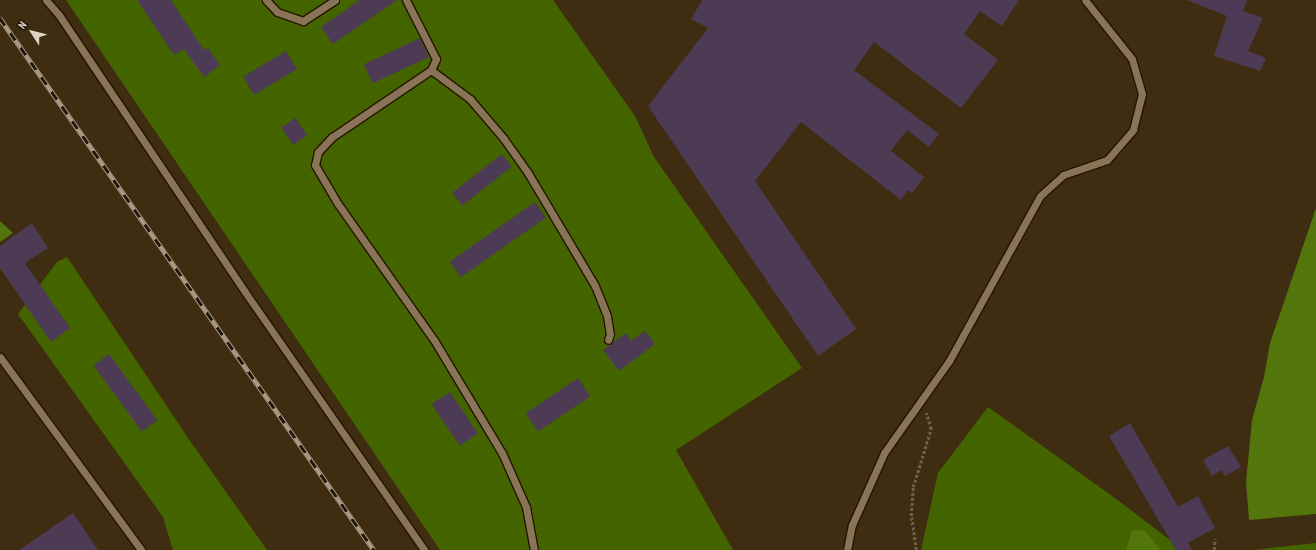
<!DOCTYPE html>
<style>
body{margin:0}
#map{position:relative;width:1316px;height:550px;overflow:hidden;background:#3f2d12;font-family:"PT Sans Narrow",sans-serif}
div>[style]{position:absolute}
.green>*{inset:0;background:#446400}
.forest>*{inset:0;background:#52750c}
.building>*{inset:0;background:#4d3a54;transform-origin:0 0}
.path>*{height:2.5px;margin-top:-1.25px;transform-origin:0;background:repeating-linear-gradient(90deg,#706048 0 3px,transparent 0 5px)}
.roads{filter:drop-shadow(1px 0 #251400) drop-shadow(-1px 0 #251400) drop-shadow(0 1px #251400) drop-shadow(0 -1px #251400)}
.service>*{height:7px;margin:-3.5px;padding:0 3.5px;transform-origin:3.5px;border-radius:3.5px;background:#897457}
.rail>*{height:4.5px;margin-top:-2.25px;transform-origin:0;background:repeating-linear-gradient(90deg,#1f170c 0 9px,#aa9c89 0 18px);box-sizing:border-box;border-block:1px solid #aa9c89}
span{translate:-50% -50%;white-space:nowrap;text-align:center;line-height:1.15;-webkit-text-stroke:4px #1f170c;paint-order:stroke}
.north{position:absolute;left:12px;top:12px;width:40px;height:40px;-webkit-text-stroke:3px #1f170c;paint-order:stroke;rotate:306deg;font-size:11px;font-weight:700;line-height:16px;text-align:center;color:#dfd4c5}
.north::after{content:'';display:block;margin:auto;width:14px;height:18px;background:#dfd4c5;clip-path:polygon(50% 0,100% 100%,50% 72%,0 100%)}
</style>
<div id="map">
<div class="green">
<div style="clip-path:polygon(66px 0,553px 0,635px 116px,654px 157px,802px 368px,676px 450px,733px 550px,440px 550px)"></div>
<div style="clip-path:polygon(67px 257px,188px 438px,267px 550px,173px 550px,163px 517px,18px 314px,57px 262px)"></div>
<div style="clip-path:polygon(988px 407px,1119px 501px,1183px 550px,921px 550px,938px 473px)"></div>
<div style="clip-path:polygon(1316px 543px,1316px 550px,1253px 550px)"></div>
</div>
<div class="forest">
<div style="clip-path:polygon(1316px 208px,1316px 514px,1249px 520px,1246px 482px,1252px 420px,1264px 377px,1270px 343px)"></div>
<div style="clip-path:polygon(0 221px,13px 233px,0 242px)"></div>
<div style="clip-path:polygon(1144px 530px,1161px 550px,1126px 550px,1132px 531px)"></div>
</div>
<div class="building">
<div style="clip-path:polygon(137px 0,171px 0,204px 50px,208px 48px,220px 65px,204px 77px,184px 49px,174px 55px)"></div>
<div style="clip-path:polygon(360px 0,397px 0,333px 44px,321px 27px)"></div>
<div style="clip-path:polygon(702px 0,1019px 0,1002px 26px,980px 11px,964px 34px,998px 60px,961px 108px,874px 42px,854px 70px,939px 134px,929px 147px,907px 130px,891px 151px,924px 177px,912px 193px,908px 190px,901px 200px,801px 122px,755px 181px,856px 329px,818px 356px,648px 106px,708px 28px,691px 19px)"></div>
<div style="clip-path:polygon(1187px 0,1247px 0,1243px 11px,1263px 18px,1248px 51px,1266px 58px,1260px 71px,1214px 56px,1227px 16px)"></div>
<div style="left:420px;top:38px;width:21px;height:62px;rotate:65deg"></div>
<div style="left:286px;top:51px;width:21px;height:50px;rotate:59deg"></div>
<div style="left:295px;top:118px;width:21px;height:17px;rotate:55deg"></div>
<div style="left:502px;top:154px;width:16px;height:63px;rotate:52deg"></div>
<div style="left:535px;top:202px;width:19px;height:104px;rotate:55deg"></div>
<div style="clip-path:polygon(32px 223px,48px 248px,25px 263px,70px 328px,51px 342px,0 268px,0 246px)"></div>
<div style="clip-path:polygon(645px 331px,655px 344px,619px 371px,603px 350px,626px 333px,631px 341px)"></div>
<div style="left:109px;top:354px;width:82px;height:19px;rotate:54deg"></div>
<div style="left:578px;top:378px;width:22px;height:63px;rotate:56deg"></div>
<div style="left:450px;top:392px;width:50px;height:22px;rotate:56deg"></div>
<div style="clip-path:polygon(1130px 423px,1178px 507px,1198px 496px,1215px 528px,1188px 543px,1192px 550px,1176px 550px,1109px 436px)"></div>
<div style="clip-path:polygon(1228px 446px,1241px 467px,1225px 476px,1222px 470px,1212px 476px,1203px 460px)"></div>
<div style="clip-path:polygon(73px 513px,98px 550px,19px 550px)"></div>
</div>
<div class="path">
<div style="left:916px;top:550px;width:34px;rotate:-98deg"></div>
<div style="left:911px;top:516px;width:29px;rotate:-86deg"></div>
<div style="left:913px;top:487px;width:61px;rotate:-72.8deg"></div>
<div style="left:931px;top:429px;width:17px;rotate:-107deg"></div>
<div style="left:1214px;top:550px;width:11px;rotate:-85deg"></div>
</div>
<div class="roads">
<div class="service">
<div style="left:46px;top:0;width:20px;rotate:49deg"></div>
<div style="left:59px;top:15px;width:334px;rotate:56.1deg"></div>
<div style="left:245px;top:292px;width:314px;rotate:55.2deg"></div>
<div style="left:266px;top:0;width:16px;rotate:47deg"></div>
<div style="left:277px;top:12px;width:28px;rotate:19deg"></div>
<div style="left:303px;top:21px;width:38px;rotate:-33deg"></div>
<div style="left:406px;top:0;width:66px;rotate:63deg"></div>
<div style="left:436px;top:59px;width:12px;rotate:114deg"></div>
<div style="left:431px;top:70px;width:120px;rotate:145.9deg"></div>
<div style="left:332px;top:137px;width:21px;rotate:133deg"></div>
<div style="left:318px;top:152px;width:13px;rotate:103deg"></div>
<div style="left:315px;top:165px;width:45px;rotate:59.5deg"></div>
<div style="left:338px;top:204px;width:166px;rotate:54.8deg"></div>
<div style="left:434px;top:340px;width:132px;rotate:59deg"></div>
<div style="left:502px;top:453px;width:59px;rotate:66deg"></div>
<div style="left:526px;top:507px;width:44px;rotate:79.5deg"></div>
<div style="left:431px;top:70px;width:49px;rotate:36.6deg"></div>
<div style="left:470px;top:99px;width:52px;rotate:49.6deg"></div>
<div style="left:504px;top:139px;width:42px;rotate:54.8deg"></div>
<div style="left:528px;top:173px;width:131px;rotate:59.3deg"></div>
<div style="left:595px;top:286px;width:32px;rotate:68deg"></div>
<div style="left:607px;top:316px;width:18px;rotate:81deg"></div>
<div style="left:610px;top:334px;width:6px;rotate:108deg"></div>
<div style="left:0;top:357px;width:239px;rotate:53.8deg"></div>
<div style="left:847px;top:550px;width:25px;rotate:-79deg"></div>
<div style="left:852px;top:525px;width:79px;rotate:-66deg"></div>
<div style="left:884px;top:453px;width:113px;rotate:-54.8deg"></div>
<div style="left:949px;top:361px;width:188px;rotate:-61.1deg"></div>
<div style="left:1040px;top:196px;width:31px;rotate:-42deg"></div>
<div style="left:1063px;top:175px;width:46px;rotate:-18.8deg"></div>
<div style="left:1107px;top:160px;width:40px;rotate:-49deg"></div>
<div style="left:1133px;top:130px;width:37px;rotate:-76deg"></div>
<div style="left:1142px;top:94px;width:36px;rotate:-106deg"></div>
<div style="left:1132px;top:59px;width:75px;rotate:-128.5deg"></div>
</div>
</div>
<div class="rail">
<div style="left:0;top:18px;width:650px;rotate:54.89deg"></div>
</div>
<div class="north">N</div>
</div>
